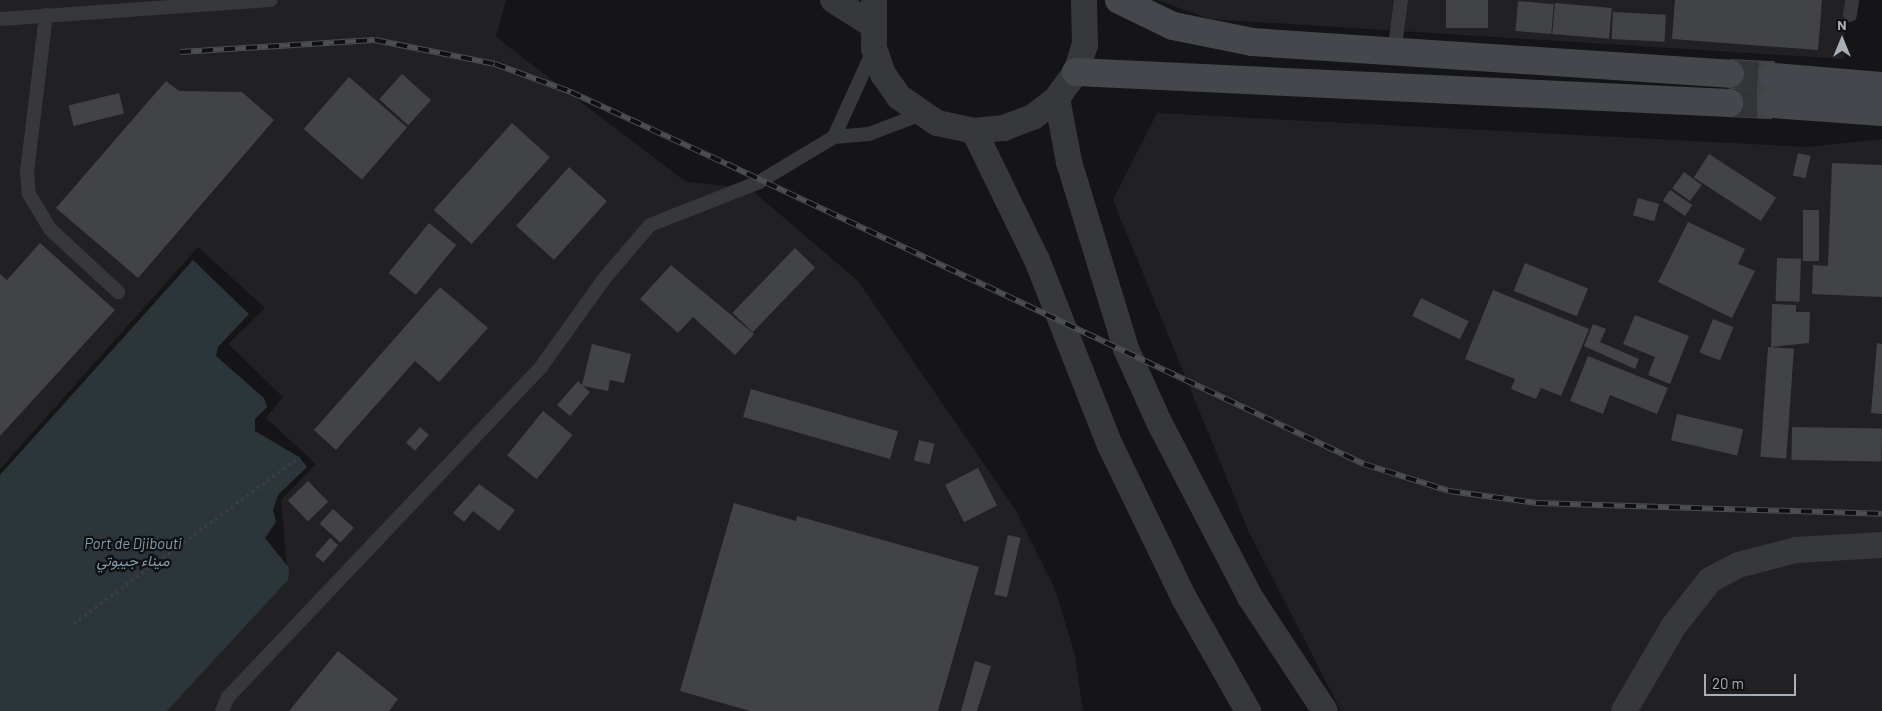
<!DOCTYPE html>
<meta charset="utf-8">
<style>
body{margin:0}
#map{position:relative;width:1882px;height:711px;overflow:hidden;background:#151517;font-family:Barlow,Vazirmatn,sans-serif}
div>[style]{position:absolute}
.built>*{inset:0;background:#212123}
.water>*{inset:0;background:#2c353a}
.building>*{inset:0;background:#414346;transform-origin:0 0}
.secondary-tunnel>*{height:28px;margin-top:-14px;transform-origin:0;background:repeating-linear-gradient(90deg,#323437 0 28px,transparent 0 42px)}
.path>*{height:3px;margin-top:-1.5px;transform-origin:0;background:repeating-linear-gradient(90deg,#3c3f42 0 2.5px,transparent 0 6.5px)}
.lane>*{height:14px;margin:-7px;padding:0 7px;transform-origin:7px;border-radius:7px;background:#36383b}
.street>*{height:26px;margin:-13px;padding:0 13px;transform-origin:13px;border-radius:13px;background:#36383b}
.secondary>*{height:28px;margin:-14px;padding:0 14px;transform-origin:14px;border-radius:14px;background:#44474b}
.rail>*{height:5.5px;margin-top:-2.75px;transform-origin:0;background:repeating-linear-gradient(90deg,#101012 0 11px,#4b4e52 0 22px);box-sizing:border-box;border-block:1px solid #4b4e52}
span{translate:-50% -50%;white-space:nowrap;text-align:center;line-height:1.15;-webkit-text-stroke:4.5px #101012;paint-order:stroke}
.water-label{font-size:15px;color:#809faf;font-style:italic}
.north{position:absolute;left:1817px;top:15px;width:50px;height:50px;-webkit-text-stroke:4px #101012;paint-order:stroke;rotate:0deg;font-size:14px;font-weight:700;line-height:20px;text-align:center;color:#a7aeb6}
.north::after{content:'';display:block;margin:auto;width:18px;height:22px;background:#a7aeb6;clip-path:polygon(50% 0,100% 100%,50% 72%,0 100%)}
.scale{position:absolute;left:1704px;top:674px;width:92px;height:22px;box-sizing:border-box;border:2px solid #a7aeb6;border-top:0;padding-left:6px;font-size:15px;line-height:18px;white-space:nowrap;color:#a7aeb6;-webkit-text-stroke:4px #101012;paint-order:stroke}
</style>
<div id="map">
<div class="built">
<div style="clip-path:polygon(0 0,506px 0,496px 37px,686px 182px,749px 188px,858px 281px,1015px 509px,1055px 589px,1075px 655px,1083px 711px,167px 711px,288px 580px,281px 500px,316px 464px,266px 418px,283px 397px,228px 344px,265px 308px,198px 247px,0 469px)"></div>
<div style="clip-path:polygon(1157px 0,1845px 0,1844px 59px,1210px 19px)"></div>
<div style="clip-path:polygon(1157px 113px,1807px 147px,1882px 139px,1882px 711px,1341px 711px,1248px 530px,1113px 200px)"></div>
</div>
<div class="water">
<div style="clip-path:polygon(193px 260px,249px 314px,218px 347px,216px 356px,264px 398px,267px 407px,255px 419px,255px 431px,299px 457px,307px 467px,278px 495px,273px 510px,276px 522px,265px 538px,289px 568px,288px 580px,167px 711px,0 711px,0 475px)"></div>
</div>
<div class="building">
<div style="left:1446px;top:0;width:42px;height:28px"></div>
<div style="clip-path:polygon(1675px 0,1822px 0,1818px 50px,1672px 39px)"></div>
<div style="left:1518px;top:1px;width:36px;height:30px;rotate:5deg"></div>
<div style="left:1555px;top:3px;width:57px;height:31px;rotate:5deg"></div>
<div style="left:1613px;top:12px;width:53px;height:27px;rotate:3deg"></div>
<div style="left:1731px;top:59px;width:44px;height:58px;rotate:3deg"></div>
<div style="left:402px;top:74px;width:39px;height:34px;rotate:42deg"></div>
<div style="left:349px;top:77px;width:77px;height:69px;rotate:41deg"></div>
<div style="clip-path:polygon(166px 81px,179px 91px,242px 92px,274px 120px,138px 278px,56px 208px)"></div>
<div style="left:119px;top:93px;width:21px;height:52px;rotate:76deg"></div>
<div style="left:512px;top:123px;width:51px;height:117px;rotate:42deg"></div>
<div style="left:1798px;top:153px;width:13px;height:23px;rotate:13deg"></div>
<div style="left:1709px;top:154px;width:80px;height:28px;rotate:33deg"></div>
<div style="clip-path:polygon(1832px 163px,1882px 165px,1882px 297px,1812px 294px,1813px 265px,1828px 266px)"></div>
<div style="left:569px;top:167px;width:51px;height:79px;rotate:42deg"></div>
<div style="left:1684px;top:172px;width:22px;height:20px;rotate:36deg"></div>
<div style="left:1670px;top:190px;width:27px;height:13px;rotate:34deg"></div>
<div style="left:1638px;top:198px;width:22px;height:18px;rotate:16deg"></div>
<div style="left:1803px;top:210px;width:16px;height:51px"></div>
<div style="clip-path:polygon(1688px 222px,1745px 249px,1738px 264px,1755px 271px,1732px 318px,1658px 282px)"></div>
<div style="left:429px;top:223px;width:35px;height:64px;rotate:39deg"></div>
<div style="clip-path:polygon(40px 243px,115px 310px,0 436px,0 274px,7px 280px)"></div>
<div style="left:795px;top:248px;width:28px;height:90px;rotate:44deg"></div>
<div style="left:1777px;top:258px;width:24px;height:43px;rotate:2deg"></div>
<div style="left:1525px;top:263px;width:68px;height:30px;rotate:22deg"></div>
<div style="clip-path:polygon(671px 265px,754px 334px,735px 355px,693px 317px,678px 333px,640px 299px)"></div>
<div style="clip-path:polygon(440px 287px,488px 328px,439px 382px,415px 361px,336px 450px,314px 430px)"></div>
<div style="clip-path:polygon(1493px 290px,1589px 329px,1561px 396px,1541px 388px,1536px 399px,1511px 389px,1515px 379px,1465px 359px)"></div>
<div style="left:1421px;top:298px;width:53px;height:20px;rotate:26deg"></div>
<div style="clip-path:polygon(1772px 304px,1796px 305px,1796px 312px,1810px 312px,1809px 343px,1771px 347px)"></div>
<div style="clip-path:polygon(1635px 315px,1689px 336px,1670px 384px,1648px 375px,1655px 357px,1623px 344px)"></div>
<div style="left:1713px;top:319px;width:22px;height:36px;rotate:22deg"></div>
<div style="clip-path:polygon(1593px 324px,1606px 329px,1600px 342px,1639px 359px,1635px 369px,1584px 346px)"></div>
<div style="clip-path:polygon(1877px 343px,1882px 344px,1882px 414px,1871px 413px)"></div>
<div style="clip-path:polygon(592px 344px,631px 354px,624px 383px,610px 380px,608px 391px,583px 386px,590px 392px,570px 416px,557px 405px,578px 381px,582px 385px)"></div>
<div style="left:1768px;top:347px;width:26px;height:110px;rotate:4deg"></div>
<div style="clip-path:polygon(1588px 356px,1668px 388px,1657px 414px,1610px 395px,1603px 414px,1570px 401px)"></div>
<div style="left:751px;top:389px;width:153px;height:29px;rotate:16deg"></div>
<div style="left:543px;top:411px;width:38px;height:57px;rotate:39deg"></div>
<div style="left:1677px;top:414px;width:68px;height:27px;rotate:13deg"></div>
<div style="left:420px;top:427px;width:12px;height:21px;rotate:42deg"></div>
<div style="left:1792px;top:427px;width:90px;height:33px;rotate:1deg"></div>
<div style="left:919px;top:440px;width:16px;height:21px;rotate:14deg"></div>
<div style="left:978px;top:468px;width:42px;height:37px;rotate:63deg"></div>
<div style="left:308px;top:481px;width:29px;height:28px;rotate:46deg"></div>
<div style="clip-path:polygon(479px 484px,515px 510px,499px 531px,473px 511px,464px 522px,453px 513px)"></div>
<div style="clip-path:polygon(734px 503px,796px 521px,797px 516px,979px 567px,938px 711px,750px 711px,680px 691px)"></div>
<div style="left:333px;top:509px;width:28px;height:20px;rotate:42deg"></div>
<div style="left:1008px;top:535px;width:13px;height:61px;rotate:13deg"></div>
<div style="left:330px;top:538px;width:11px;height:23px;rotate:41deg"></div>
<div style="clip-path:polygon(338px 651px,398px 699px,389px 711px,289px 711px)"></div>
<div style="clip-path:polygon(975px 661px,991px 666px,977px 711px,961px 711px)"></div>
</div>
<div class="secondary-tunnel">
<div style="left:1730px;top:74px;width:44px;rotate:3.9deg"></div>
<div style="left:1729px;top:103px;width:44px;rotate:1.3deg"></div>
</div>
<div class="path">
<div style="left:74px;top:623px;width:280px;rotate:-36.4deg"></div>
</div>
<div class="lane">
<div style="left:46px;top:15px;width:159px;rotate:96.9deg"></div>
<div style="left:27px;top:173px;width:21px;rotate:85deg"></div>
<div style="left:29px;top:194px;width:41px;rotate:59deg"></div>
<div style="left:50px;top:229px;width:93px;rotate:42.8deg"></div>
<div style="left:1850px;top:15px;width:15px;rotate:-82deg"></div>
<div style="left:0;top:19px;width:271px;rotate:-4deg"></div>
<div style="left:1394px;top:54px;width:54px;rotate:-82.6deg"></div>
<div style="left:834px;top:137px;width:97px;rotate:-65.6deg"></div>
<div style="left:222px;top:711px;width:15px;rotate:-67deg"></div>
<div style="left:228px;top:697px;width:455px;rotate:-46.5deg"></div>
<div style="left:541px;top:367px;width:108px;rotate:-54.4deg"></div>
<div style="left:604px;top:279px;width:71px;rotate:-49.6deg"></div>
<div style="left:650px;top:225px;width:117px;rotate:-21.5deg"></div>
<div style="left:759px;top:182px;width:87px;rotate:-31deg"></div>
<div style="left:834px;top:137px;width:35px;rotate:-5deg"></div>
<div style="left:869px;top:134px;width:56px;rotate:-21deg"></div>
</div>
<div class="street">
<div style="left:833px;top:0;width:45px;rotate:32.3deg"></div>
<div style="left:874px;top:0;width:48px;rotate:90deg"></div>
<div style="left:874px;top:48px;width:28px;rotate:71deg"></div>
<div style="left:883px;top:74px;width:28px;rotate:55deg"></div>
<div style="left:899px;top:97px;width:46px;rotate:34.4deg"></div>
<div style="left:937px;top:123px;width:38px;rotate:12deg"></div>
<div style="left:974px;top:131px;width:30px;rotate:-6deg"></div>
<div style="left:1004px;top:128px;width:31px;rotate:-21deg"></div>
<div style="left:1033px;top:117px;width:31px;rotate:-38deg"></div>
<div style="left:1057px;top:98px;width:32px;rotate:-54deg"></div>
<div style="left:1076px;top:72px;width:28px;rotate:-72deg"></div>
<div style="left:1085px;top:45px;width:45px;rotate:-91.3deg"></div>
<div style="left:1057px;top:98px;width:65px;rotate:79.4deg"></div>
<div style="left:1069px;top:162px;width:195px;rotate:73deg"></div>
<div style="left:1126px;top:349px;width:80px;rotate:65.7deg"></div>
<div style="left:1159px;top:422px;width:197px;rotate:62.5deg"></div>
<div style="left:1250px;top:597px;width:136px;rotate:56.7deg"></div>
<div style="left:974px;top:131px;width:144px;rotate:64deg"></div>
<div style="left:1037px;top:260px;width:199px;rotate:68.5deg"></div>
<div style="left:1110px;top:445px;width:170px;rotate:64.2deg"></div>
<div style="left:1184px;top:598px;width:130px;rotate:60.5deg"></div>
<div style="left:1624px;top:711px;width:97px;rotate:-59.7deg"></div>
<div style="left:1673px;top:627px;width:60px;rotate:-51.8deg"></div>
<div style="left:1710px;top:580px;width:32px;rotate:-28deg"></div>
<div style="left:1738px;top:565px;width:60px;rotate:-14.5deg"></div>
<div style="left:1796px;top:550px;width:86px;rotate:-3.3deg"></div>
</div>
<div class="secondary">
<div style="left:1119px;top:0;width:60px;rotate:25.7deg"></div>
<div style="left:1173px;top:26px;width:81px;rotate:11.4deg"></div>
<div style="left:1252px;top:42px;width:479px;rotate:3.8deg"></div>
<div style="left:1076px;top:72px;width:654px;rotate:2.72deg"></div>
<div style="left:1774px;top:77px;width:108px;rotate:4.8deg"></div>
<div style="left:1773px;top:104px;width:109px;rotate:4.2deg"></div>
</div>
<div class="rail">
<div style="left:180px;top:52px;width:195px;rotate:-3.5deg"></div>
<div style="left:375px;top:40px;width:122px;rotate:11.3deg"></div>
<div style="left:495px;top:64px;width:81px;rotate:20.2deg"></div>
<div style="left:571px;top:92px;width:172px;rotate:24.8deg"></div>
<div style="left:727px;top:164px;width:704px;rotate:25.22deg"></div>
<div style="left:1364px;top:464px;width:89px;rotate:17.6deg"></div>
<div style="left:1449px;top:491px;width:89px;rotate:7.8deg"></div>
<div style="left:1537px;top:503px;width:345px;rotate:1.8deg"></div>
</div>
<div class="water-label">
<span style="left:133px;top:552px">Port de Djibouti<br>ميناء جيبوتي</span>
</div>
<div class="north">N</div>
<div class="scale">20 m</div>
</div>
